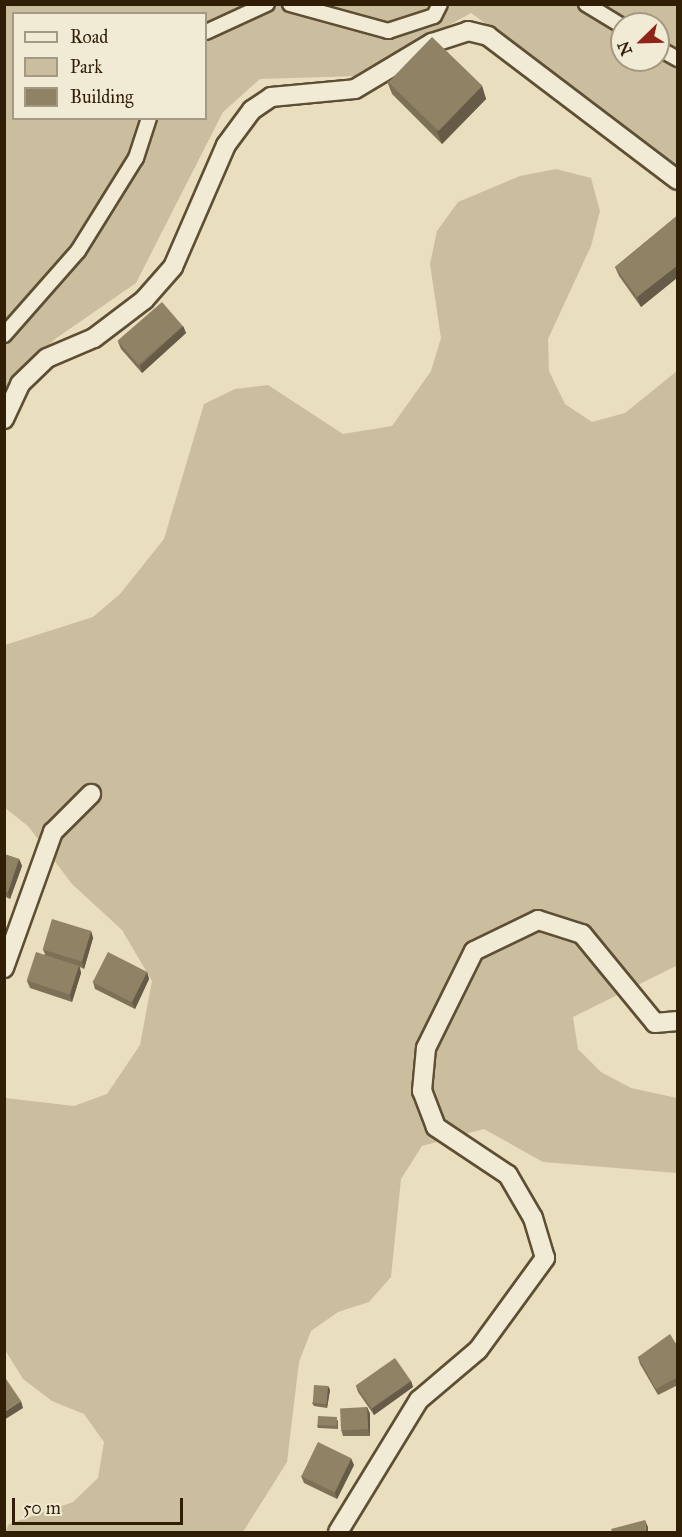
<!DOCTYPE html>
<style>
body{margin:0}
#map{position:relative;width:682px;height:1537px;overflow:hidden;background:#e9debd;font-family:"IM FELL Great Primer",serif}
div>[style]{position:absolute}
.green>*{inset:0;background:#cabe9e}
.roads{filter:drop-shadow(2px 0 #5e4f34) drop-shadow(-2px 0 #5e4f34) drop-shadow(0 2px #5e4f34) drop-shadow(0 -2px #5e4f34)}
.pedestrian>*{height:14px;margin:-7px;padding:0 7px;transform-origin:7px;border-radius:7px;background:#f1ead4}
.minor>*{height:18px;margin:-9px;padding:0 9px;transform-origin:9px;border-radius:9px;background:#f1ead4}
.wall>*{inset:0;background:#7c7057}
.shaded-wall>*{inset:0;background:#655b47}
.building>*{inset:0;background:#908265;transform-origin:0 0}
span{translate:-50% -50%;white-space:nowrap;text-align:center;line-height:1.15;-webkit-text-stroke:6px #f1ead4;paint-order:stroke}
.frame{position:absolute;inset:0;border:6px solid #301f06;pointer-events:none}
.legend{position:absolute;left:12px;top:12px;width:195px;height:108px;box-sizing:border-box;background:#f1ead4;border:2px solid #a49982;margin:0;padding:8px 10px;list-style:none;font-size:18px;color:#301f06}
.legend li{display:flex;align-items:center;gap:12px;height:30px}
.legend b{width:30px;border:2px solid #a49982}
.north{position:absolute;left:610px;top:12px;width:60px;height:60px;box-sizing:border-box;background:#f1ead4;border:2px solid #a49982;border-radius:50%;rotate:247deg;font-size:16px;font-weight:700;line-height:24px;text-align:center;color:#301f06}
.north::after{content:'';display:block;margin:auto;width:21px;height:27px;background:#8f2418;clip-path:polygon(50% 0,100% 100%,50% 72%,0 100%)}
.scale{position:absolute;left:12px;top:1498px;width:171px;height:27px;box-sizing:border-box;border:3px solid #301f06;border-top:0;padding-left:8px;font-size:18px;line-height:21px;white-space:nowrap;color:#301f06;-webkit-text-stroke:4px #f1ead4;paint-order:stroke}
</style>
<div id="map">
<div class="green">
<div style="clip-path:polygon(evenodd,5px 5px,677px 5px,677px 172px,604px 110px,471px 13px,358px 76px,260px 79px,223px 112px,136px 283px,55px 339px,5px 390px,5px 5px,14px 14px,206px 14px,206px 118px,14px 118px,14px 14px,5px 5px,622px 24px,658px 24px,658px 60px,622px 60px,622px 24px)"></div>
<div style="clip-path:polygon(556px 169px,591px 178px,600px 211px,591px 246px,548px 339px,549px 371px,565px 404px,592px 422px,625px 413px,677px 371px,678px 965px,573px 1017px,578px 1049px,601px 1072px,631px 1088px,677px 1098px,677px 1173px,543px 1162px,484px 1129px,422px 1146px,401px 1179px,391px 1277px,369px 1302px,338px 1312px,311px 1331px,299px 1362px,287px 1462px,243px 1532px,5px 1532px,9px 1524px,73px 1502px,98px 1478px,104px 1442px,84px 1414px,52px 1401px,23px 1379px,5px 1350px,5px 1098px,74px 1106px,107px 1094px,140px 1045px,152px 981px,122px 930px,72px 884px,28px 826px,5px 808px,5px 645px,93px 617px,120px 594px,164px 539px,204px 404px,235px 389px,268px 385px,343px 434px,392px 426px,431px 371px,441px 338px,430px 264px,437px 231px,458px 202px,520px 176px)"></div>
</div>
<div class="roads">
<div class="pedestrian">
<div style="left:290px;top:4px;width:102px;rotate:15.4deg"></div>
<div style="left:388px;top:31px;width:48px;rotate:-18.1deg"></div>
<div style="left:434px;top:16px;width:13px;rotate:-63deg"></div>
<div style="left:586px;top:4px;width:42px;rotate:31.4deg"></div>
<div style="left:206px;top:32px;width:67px;rotate:-24.7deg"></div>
<div style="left:658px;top:48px;width:23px;rotate:29deg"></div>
<div style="left:4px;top:335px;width:112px;rotate:-48.6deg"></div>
<div style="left:78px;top:251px;width:110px;rotate:-58.1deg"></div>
<div style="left:136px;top:158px;width:42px;rotate:-72deg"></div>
</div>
<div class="minor">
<div style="left:4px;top:419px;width:38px;rotate:-65deg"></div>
<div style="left:20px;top:384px;width:37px;rotate:-44deg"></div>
<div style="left:47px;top:358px;width:51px;rotate:-23.1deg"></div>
<div style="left:94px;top:338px;width:63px;rotate:-37.2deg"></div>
<div style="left:144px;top:300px;width:44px;rotate:-48.7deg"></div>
<div style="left:173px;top:267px;width:133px;rotate:-66.5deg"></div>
<div style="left:226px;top:145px;width:44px;rotate:-53.4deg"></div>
<div style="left:252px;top:110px;width:23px;rotate:-34deg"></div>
<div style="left:271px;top:97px;width:84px;rotate:-5.4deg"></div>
<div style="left:355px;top:89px;width:90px;rotate:-30.9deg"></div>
<div style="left:432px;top:43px;width:38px;rotate:-18deg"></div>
<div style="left:468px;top:31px;width:21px;rotate:14deg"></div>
<div style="left:488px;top:36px;width:238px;rotate:37.2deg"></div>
<div style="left:4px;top:968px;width:145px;rotate:-70.2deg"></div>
<div style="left:53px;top:832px;width:54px;rotate:-45deg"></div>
<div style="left:338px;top:1532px;width:155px;rotate:-58.5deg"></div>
<div style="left:419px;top:1400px;width:77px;rotate:-40.3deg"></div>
<div style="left:478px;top:1350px;width:114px;rotate:-53.9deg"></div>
<div style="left:545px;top:1258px;width:42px;rotate:-106.7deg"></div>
<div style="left:533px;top:1218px;width:50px;rotate:-120.2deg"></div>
<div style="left:508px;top:1175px;width:87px;rotate:-146.3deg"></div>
<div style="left:436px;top:1127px;width:39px;rotate:-111deg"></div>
<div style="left:422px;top:1091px;width:43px;rotate:-84.7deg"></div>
<div style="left:426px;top:1048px;width:108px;rotate:-63.7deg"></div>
<div style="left:474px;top:951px;width:71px;rotate:-25.8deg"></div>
<div style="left:538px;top:920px;width:46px;rotate:17.7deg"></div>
<div style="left:582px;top:934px;width:115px;rotate:50.6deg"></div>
<div style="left:655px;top:1023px;width:23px;rotate:-5deg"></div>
</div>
</div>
<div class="wall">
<div style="clip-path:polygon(387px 81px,482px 86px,486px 99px,442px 144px,392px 94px)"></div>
<div style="clip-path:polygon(678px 215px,678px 277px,641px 307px,619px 276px,615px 267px)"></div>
<div style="clip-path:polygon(183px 326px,186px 333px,142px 373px,121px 349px,118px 342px)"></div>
<div style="clip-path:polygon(4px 854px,19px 859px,22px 866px,10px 899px,4px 896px)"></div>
<div style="clip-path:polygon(91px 931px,93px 938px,84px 969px,80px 967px,81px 973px,72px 1002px,30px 988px,27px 981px,45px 954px,43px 950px)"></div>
<div style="clip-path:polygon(147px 972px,149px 979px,135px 1009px,95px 989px,93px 982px)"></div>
<div style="clip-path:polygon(678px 1347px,678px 1385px,658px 1395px,640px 1364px,638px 1357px)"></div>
<div style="clip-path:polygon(411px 1381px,413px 1387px,374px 1415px,358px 1392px,356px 1386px)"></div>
<div style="clip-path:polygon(328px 1386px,330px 1390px,327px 1408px,314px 1406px,312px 1403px)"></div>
<div style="clip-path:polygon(367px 1407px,370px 1414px,370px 1436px,343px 1436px,341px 1429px)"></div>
<div style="clip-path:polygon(338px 1420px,338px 1429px,318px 1428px,317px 1425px)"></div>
<div style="clip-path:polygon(354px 1465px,337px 1499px,304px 1483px,301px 1476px)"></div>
</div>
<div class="shaded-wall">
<div style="clip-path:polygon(482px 86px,486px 99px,442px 144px,437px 131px)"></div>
<div style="clip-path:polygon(678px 265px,678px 277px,641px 307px,637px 297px)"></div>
<div style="clip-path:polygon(183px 326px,186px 333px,142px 373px,140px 366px)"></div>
<div style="clip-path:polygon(19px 859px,22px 866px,10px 899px,8px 892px)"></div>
<div style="clip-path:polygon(91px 931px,93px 938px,84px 969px,82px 962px)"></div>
<div style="clip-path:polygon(79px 966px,81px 973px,72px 1002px,70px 995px)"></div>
<div style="clip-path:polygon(147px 972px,149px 979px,135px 1009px,132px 1002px)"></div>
<div style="clip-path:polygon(411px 1381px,413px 1387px,374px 1415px,372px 1408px)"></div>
<div style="clip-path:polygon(328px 1386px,330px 1390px,327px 1408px,326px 1404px)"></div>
<div style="clip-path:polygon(21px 1401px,23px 1408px,4px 1420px,4px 1412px)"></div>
<div style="clip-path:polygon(367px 1407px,370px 1414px,370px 1436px,368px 1429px)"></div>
<div style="clip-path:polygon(351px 1458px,354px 1465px,337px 1499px,335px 1493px)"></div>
<div style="clip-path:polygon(645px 1520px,648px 1527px,648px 1533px,646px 1533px)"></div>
</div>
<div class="building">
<div style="left:432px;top:37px;width:70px;height:63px;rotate:44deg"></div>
<div style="clip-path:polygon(678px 215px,678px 265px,637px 297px,615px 267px)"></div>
<div style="left:162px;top:302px;width:32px;height:59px;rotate:49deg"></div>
<div style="clip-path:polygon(4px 854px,19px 859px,8px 892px,4px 891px)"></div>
<div style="left:52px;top:919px;width:41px;height:32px;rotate:17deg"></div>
<div style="left:36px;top:952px;width:45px;height:30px;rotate:18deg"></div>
<div style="left:108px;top:952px;width:44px;height:34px;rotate:27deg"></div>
<div style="clip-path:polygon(670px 1334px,678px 1347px,678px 1377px,656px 1389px,638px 1357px)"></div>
<div style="left:395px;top:1358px;width:28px;height:48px;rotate:55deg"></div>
<div style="clip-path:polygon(4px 1376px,21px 1401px,4px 1412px)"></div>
<div style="left:314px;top:1385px;width:14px;height:18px;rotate:4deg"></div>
<div style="left:367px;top:1407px;width:22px;height:27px;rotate:87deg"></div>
<div style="left:318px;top:1416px;width:19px;height:9px;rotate:3deg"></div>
<div style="left:318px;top:1442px;width:37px;height:38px;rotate:26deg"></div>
<div style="clip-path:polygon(645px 1520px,646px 1533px,612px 1533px,611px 1529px)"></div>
</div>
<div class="frame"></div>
<ul class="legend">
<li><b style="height:8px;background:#f1ead4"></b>Road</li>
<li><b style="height:16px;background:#cabe9e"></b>Park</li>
<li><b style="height:16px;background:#908265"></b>Building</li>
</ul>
<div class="north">N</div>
<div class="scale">50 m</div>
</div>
